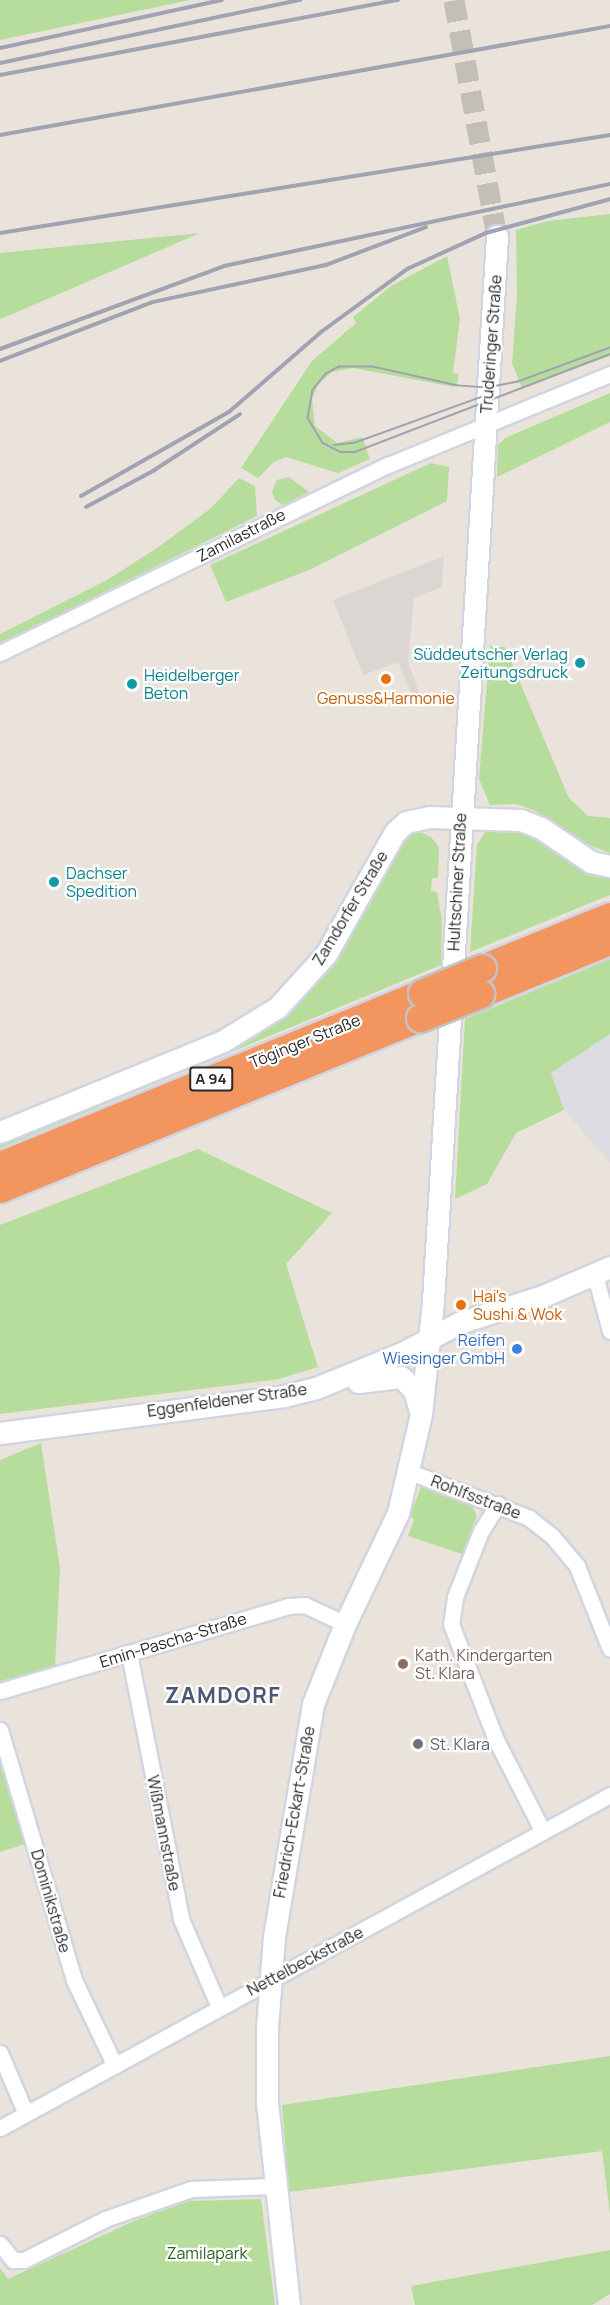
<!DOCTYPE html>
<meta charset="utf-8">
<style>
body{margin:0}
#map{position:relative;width:610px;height:2305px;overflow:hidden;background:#eae3db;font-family:Manrope,sans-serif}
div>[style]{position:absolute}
.industrial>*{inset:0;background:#dddce3}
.green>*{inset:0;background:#b6dd9b}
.plaza>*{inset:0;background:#dbd6d2}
.secondary-tunnel>*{height:21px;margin-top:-10.5px;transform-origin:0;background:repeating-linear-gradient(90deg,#c3beb7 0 21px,transparent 0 31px)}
.roads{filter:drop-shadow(2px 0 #d1d5e1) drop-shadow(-2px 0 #d1d5e1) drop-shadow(0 2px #d1d5e1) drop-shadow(0 -2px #d1d5e1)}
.street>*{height:15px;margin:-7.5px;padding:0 7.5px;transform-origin:7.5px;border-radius:7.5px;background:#fff}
.secondary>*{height:21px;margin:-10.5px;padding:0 10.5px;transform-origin:10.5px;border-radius:10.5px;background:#fff}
.highway>*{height:27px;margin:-13.5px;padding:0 13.5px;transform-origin:13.5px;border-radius:13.5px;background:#f2955e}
.tram>*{height:1.5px;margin:-0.75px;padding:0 0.75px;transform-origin:0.75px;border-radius:0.75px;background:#9fa3b2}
.rail>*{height:4px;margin:-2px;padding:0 2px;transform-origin:2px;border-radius:2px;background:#9fa3b2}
.bridges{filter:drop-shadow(2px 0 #c3c3c3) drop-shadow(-2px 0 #c3c3c3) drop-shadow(0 2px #c3c3c3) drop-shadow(0 -2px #c3c3c3)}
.highway-bridge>*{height:27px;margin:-13.5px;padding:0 13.5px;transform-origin:13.5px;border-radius:13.5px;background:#f2955e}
.dots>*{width:16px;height:16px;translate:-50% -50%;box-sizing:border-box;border:3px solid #fff;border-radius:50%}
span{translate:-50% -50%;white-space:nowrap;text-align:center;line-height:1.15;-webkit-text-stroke:4.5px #fff;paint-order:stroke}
.shield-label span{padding:2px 4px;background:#fff;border:2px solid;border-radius:4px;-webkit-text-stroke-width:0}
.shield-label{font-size:15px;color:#292929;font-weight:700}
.street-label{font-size:16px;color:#292929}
.culture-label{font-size:16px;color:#0d838f}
.right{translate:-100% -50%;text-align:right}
.left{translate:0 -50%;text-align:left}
.food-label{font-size:16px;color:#c56008}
.shop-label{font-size:16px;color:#366cbe}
.education-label{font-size:16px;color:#785e54}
.worship-label{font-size:16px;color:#5b616d}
.park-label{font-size:16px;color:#30601e}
.district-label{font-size:22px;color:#4c5776;font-weight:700;letter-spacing:1.5px}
</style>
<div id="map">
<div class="industrial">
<div style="clip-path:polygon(610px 1034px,610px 1163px,564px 1110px,551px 1073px)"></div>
</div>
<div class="green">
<div style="clip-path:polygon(0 0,190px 0,0 40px)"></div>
<div style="clip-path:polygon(610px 214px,610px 356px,522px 388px,512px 363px,517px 296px,516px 230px,548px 221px)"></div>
<div style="clip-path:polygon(200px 233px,15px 313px,0 319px,0 253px)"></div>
<div style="clip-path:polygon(447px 256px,460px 319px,453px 373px,458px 374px,458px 381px,454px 387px,353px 368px,332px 372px,318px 385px,312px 399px,315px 426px,337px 443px,362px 437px,370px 459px,338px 473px,286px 457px,274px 462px,258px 478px,241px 468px,312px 361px,356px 323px,353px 317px,391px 286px)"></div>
<div style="clip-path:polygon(610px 393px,610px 422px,497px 477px,498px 445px,505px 438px)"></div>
<div style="clip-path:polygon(431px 463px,449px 467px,447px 501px,309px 570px,226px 602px,210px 565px)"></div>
<div style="clip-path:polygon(289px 477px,309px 492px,283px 505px,275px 500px,272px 492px,277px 480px)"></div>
<div style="clip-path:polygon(239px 478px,255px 486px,257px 516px,0 644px,0 634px,107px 580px,157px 548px,210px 509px)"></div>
<div style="clip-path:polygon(490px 646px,505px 647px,569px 798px,588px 816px,610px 818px,610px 853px,584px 843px,536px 811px,516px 804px,490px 805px,479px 779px)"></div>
<div style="clip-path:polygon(489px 826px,526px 827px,610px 871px,610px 895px,470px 952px,477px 845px)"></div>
<div style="clip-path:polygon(414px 829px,431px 837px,439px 847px,438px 878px,432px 878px,431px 891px,437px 892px,442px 920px,441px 965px,0 1148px,0 1140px,279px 1016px,403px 837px)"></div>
<div style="clip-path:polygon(610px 959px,610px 1034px,551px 1073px,564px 1110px,516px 1133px,487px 1184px,455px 1199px,465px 1019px)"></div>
<div style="clip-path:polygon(198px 1149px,332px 1213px,286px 1264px,318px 1367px,279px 1379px,0 1414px,0 1225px)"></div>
<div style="clip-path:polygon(41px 1443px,60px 1568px,55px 1667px,0 1681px,0 1460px)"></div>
<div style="clip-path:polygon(422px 1484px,471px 1504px,477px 1516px,462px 1554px,408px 1536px,414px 1520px,410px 1516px)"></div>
<div style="clip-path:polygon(0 1759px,25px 1844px,0 1852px)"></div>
<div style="clip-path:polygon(610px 2056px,610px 2215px,602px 2151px,289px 2192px,282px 2105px)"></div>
<div style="clip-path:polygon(261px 2199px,275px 2305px,0 2305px,0 2268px,8px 2279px,134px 2221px,189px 2201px)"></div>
<div style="clip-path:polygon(610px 2250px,610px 2294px,592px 2305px,415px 2305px,411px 2286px)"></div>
</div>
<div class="plaza">
<div style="clip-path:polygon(444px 556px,442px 587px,414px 598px,408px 662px,423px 703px,416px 706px,398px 662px,363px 675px,333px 600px)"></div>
</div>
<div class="secondary-tunnel">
<div style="left:454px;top:0;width:240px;rotate:79.7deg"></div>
</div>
<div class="roads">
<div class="street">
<div style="left:0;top:653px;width:431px;rotate:-25.9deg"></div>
<div style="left:388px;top:465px;width:240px;rotate:-22.3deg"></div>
<div style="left:595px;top:1275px;width:58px;rotate:75deg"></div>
<div style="left:410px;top:1472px;width:128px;rotate:21.1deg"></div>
<div style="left:529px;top:1518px;width:29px;rotate:38deg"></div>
<div style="left:552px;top:1536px;width:39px;rotate:50deg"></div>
<div style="left:577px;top:1566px;width:89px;rotate:68.3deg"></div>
<div style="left:498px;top:1504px;width:32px;rotate:122deg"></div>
<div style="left:481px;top:1531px;width:71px;rotate:111.5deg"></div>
<div style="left:455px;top:1597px;width:27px;rotate:98deg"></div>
<div style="left:451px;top:1624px;width:124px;rotate:68.8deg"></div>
<div style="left:496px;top:1740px;width:103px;rotate:62.9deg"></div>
<div style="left:129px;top:1653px;width:271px;rotate:78.9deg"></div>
<div style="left:181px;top:1919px;width:96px;rotate:66.6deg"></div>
<div style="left:0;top:1691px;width:300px;rotate:-16.4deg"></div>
<div style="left:288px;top:1606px;width:17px;rotate:-3deg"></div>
<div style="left:305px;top:1605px;width:44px;rotate:25.4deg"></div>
<div style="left:0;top:1730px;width:261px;rotate:73.5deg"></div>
<div style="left:74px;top:1980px;width:95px;rotate:64.5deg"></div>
<div style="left:0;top:2053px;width:66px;rotate:66.9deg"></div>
<div style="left:0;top:2128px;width:695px;rotate:-28.63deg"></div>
<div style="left:0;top:2244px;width:21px;rotate:51deg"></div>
<div style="left:13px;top:2260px;width:11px"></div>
<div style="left:24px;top:2260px;width:91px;rotate:-26.8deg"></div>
<div style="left:105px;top:2219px;width:91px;rotate:-19.2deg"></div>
<div style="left:191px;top:2189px;width:82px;rotate:-2.1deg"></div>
</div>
<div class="secondary">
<div style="left:0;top:1132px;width:241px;rotate:-22.2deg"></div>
<div style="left:223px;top:1041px;width:65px;rotate:-31.7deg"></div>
<div style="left:278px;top:1007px;width:72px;rotate:-47.8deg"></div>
<div style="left:326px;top:954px;width:140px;rotate:-60.5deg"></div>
<div style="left:395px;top:832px;width:15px;rotate:-42deg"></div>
<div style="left:406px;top:822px;width:24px;rotate:-12deg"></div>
<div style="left:429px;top:817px;width:92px;rotate:1.9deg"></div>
<div style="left:521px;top:820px;width:22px;rotate:22deg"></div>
<div style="left:541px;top:828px;width:60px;rotate:34.2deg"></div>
<div style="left:591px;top:862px;width:19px;rotate:12deg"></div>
<div style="left:358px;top:1382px;width:43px;rotate:-6.6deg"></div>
<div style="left:401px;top:1377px;width:18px;rotate:45deg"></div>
<div style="left:414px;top:1390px;width:22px;rotate:74deg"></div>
<div style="left:0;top:1433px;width:286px;rotate:-7.4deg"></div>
<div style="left:284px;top:1396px;width:33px;rotate:-14deg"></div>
<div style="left:316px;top:1388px;width:95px;rotate:-22.2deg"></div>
<div style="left:404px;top:1352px;width:62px;rotate:-27.8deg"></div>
<div style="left:459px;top:1323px;width:88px;rotate:-17.8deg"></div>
<div style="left:543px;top:1296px;width:73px;rotate:-23.4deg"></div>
<div style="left:289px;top:2305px;width:205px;rotate:-96.2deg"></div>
<div style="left:267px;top:2101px;width:73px;rotate:-90deg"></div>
<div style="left:267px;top:2028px;width:91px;rotate:-85.6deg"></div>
<div style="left:274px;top:1937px;width:236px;rotate:-80.5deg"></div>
<div style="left:313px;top:1704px;width:86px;rotate:-68.2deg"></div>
<div style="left:345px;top:1624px;width:123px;rotate:-64.5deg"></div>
<div style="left:398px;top:1513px;width:102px;rotate:-76.9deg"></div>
<div style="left:421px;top:1414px;width:114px;rotate:-83.9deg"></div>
<div style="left:433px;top:1301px;width:1067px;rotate:-86.56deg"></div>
</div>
<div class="highway">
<div style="left:482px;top:968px;width:138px;rotate:-22.1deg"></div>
<div style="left:480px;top:994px;width:140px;rotate:-22.2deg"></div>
<div style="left:0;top:1165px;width:456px;rotate:-22.2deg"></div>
<div style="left:0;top:1189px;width:453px;rotate:-22.2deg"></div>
</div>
</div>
<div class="tram">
<div style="left:610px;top:348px;width:98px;rotate:159.7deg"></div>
<div style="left:518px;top:382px;width:31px;rotate:169deg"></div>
<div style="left:488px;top:388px;width:30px;rotate:-176deg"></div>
<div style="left:458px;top:386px;width:88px;rotate:-167.5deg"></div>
<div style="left:372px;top:367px;width:33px;rotate:180deg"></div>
<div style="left:339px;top:367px;width:15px;rotate:152deg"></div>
<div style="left:326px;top:374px;width:21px;rotate:129deg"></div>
<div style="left:313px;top:390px;width:28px;rotate:100deg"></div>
<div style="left:308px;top:418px;width:29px;rotate:59deg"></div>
<div style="left:323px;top:443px;width:20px;rotate:27deg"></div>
<div style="left:341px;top:452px;width:14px"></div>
<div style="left:355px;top:452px;width:273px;rotate:-21deg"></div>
<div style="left:334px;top:445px;width:20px;rotate:-6deg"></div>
<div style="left:354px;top:443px;width:138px;rotate:-19.9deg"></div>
</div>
<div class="rail">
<div style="left:0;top:48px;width:227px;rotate:-12.2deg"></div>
<div style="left:0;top:63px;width:307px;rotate:-11.9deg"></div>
<div style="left:0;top:75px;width:405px;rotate:-10.7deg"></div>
<div style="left:0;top:135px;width:620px;rotate:-10.13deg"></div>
<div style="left:0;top:233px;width:618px;rotate:-9.13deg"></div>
<div style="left:0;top:349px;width:239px;rotate:-20.3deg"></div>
<div style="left:224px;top:266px;width:395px;rotate:-12deg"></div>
<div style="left:0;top:361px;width:164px;rotate:-21.1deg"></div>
<div style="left:153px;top:302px;width:177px;rotate:-12.1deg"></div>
<div style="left:326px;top:265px;width:107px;rotate:-20.8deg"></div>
<div style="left:81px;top:496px;width:170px;rotate:-29.6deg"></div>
<div style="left:229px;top:412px;width:122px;rotate:-41deg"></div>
<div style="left:321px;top:332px;width:107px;rotate:-36.2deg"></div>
<div style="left:407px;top:269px;width:87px;rotate:-24.5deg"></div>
<div style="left:486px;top:233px;width:129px;rotate:-15.3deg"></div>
<div style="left:86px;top:507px;width:76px;rotate:-28.2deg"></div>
<div style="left:153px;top:471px;width:104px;rotate:-33.2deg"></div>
</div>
<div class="bridges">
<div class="highway-bridge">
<div style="left:422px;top:993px;width:65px;rotate:-22.6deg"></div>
<div style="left:420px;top:1018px;width:65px;rotate:-21.8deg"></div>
</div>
</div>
<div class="dots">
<div style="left:580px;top:663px;background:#0f9aa8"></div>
<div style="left:386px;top:679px;background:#e8710a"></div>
<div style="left:132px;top:684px;background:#0f9aa8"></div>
<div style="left:54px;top:882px;background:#0f9aa8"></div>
<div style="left:461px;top:1305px;background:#e8710a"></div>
<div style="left:517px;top:1349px;background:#3f7fe0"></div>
<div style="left:403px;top:1664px;background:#8d6e63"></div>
<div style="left:418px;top:1744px;background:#6b7280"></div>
</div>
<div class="shield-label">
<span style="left:211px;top:1079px">A 94</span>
</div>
<div class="street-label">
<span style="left:491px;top:344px;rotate:-86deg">Truderinger Straße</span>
<span style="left:241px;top:535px;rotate:-27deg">Zamilastraße</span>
<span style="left:457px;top:882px;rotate:-87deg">Hultschiner Straße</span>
<span style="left:350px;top:908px;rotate:-59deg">Zamdorfer Straße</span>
<span style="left:305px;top:1041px;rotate:-22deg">Töginger Straße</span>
<span style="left:227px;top:1400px;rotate:-8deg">Eggenfeldener Straße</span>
<span style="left:476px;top:1497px;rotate:21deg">Rohlfsstraße</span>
<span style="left:173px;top:1640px;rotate:-17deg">Emin-Pascha-Straße</span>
<span style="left:294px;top:1812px;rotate:-80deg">Friedrich-Eckart-Straße</span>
<span style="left:164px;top:1833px;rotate:79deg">Wißmannstraße</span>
<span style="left:51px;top:1901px;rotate:74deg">Dominikstraße</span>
<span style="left:305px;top:1961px;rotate:-28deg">Nettelbeckstraße</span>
</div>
<div class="culture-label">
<span class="right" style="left:568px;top:663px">Süddeutscher Verlag<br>Zeitungsdruck</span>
<span class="left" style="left:144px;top:684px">Heidelberger<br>Beton</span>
<span class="left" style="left:66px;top:882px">Dachser<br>Spedition</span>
</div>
<div class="food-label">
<span style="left:386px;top:698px">Genuss&amp;Harmonie</span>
<span class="left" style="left:473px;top:1305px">Hai's<br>Sushi &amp; Wok</span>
</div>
<div class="shop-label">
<span class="right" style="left:505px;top:1349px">Reifen<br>Wiesinger GmbH</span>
</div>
<div class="education-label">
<span class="left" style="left:415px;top:1664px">Kath. Kindergarten<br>St. Klara</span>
</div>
<div class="worship-label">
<span class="left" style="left:430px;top:1744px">St. Klara</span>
</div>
<div class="park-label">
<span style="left:207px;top:2253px">Zamilapark</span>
</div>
<div class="district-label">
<span style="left:223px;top:1696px">ZAMDORF</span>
</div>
</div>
